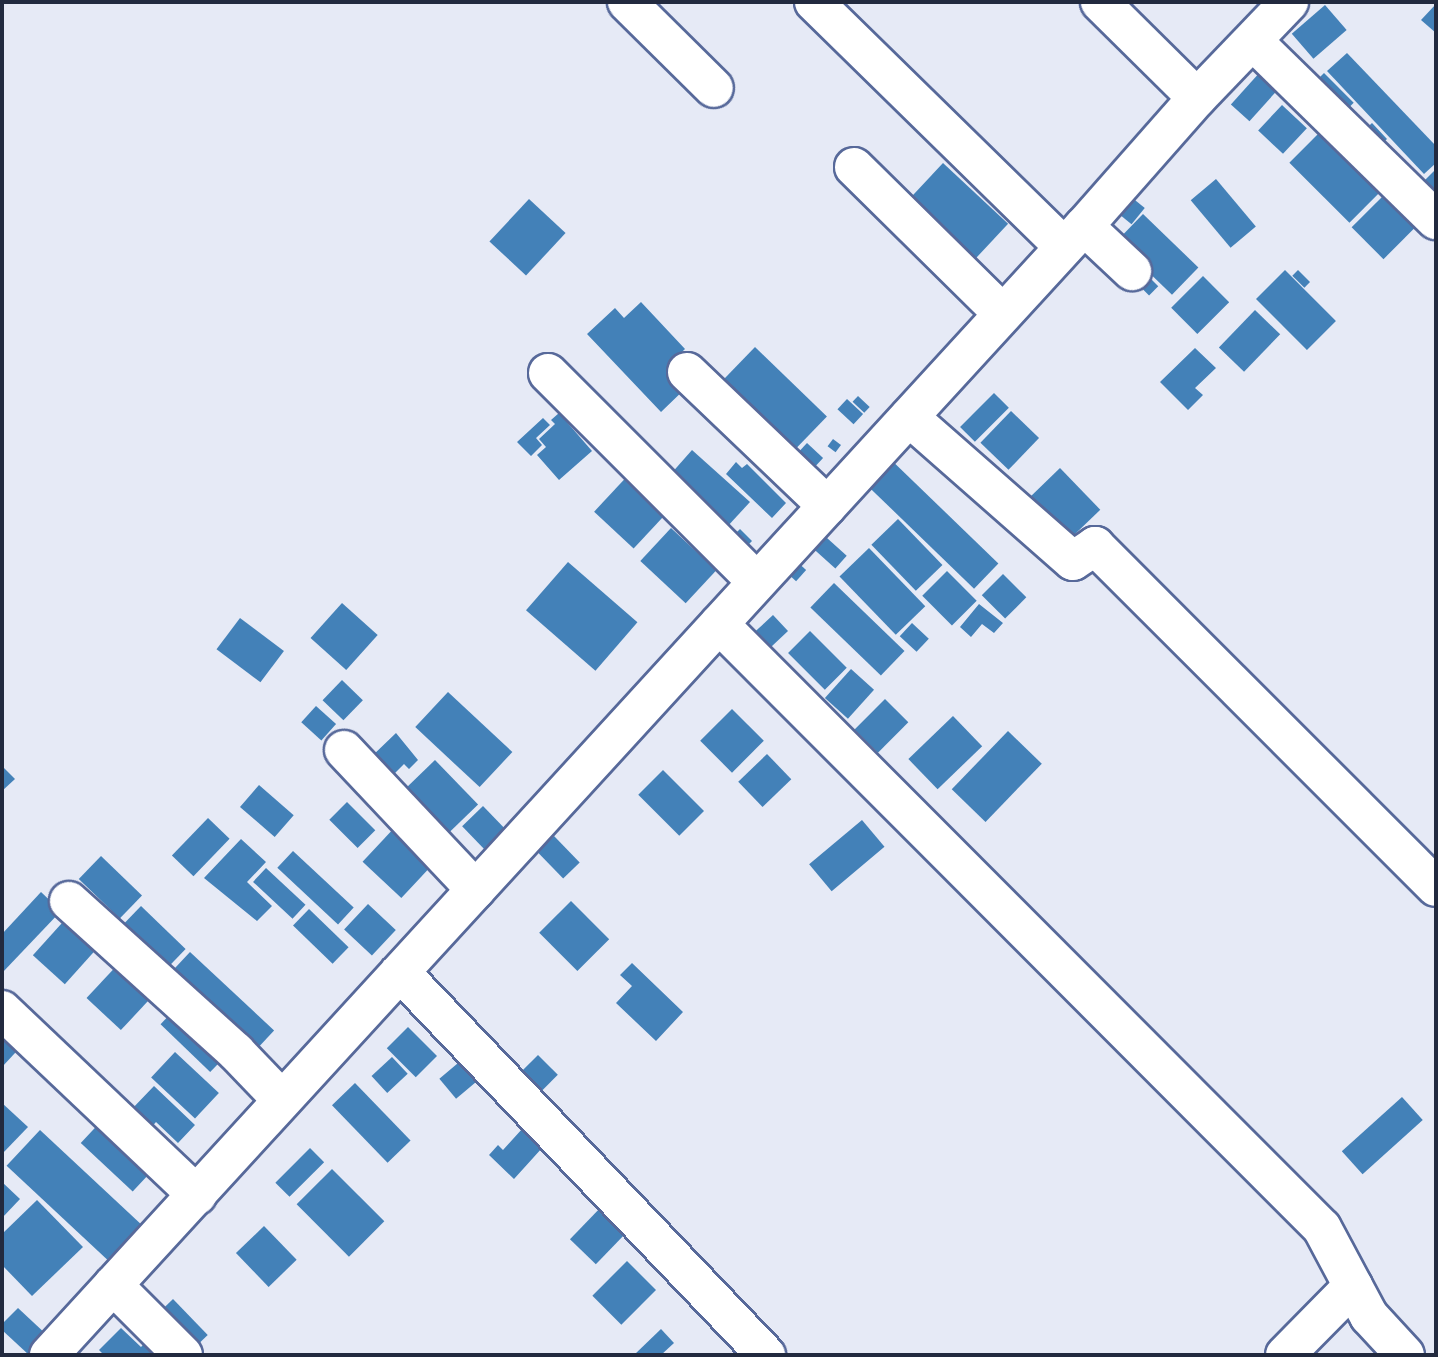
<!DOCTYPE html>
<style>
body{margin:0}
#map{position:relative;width:1438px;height:1357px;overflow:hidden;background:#e6eaf6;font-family:Literata,serif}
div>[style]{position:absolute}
.building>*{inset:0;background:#4381b8;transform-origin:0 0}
.roads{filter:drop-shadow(2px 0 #57699a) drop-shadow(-2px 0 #57699a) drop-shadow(0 2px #57699a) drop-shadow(0 -2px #57699a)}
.minor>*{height:38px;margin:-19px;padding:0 19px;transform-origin:19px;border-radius:19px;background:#fff}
span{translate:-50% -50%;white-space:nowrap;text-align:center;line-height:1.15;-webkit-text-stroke:7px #e6eaf6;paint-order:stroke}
.frame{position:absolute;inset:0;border:4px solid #222a3f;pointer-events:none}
</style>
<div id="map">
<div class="building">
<div style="clip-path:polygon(1436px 4px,1436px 33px,1421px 20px)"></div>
<div style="left:1325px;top:5px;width:33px;height:44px;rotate:49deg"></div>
<div style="clip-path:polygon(1347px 53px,1436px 146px,1436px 163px,1424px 174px,1327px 71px)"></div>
<div style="left:1261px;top:71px;width:25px;height:45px;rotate:42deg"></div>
<div style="left:1324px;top:73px;width:42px;height:13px;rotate:45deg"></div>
<div style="left:1282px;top:105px;width:34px;height:35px;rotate:43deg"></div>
<div style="left:1372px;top:123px;width:22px;height:13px;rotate:47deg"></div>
<div style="left:1324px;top:128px;width:85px;height:49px;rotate:45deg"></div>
<div style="left:943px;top:163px;width:89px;height:62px;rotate:43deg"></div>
<div style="clip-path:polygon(1436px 169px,1436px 193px,1424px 181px)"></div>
<div style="left:1216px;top:179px;width:62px;height:33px;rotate:50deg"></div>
<div style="left:1387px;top:192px;width:45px;height:50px;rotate:45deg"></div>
<div style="left:1130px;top:196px;width:19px;height:21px;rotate:39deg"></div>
<div style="left:529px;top:199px;width:50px;height:58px;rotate:43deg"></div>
<div style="left:1143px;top:214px;width:77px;height:38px;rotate:44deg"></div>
<div style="left:1142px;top:270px;width:23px;height:13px;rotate:45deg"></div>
<div style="left:1285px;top:270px;width:72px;height:41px;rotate:45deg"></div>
<div style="left:1298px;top:270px;width:17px;height:8px;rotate:45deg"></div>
<div style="left:1203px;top:276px;width:37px;height:45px;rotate:45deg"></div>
<div style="clip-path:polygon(641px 302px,685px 349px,668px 365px,688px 386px,661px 412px,587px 334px,615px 308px,624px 318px)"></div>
<div style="left:1255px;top:310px;width:35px;height:52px;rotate:44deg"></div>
<div style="left:755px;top:347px;width:100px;height:47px;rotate:44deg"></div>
<div style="clip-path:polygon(1195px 348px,1216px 368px,1195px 388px,1203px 395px,1188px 410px,1160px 382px)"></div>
<div style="left:994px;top:393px;width:21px;height:48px;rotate:45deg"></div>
<div style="left:858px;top:396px;width:16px;height:8px;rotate:43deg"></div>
<div style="left:847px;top:399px;width:22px;height:14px;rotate:43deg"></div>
<div style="left:1011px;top:411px;width:39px;height:44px;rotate:44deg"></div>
<div style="clip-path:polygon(559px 413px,592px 451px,559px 480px,537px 455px,546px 447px,539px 439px,555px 424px,551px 420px)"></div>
<div style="clip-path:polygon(543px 418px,550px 425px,536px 438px,542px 445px,531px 456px,517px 442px)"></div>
<div style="left:833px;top:439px;width:10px;height:9px;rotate:37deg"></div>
<div style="left:807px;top:443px;width:22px;height:15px;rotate:43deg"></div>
<div style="clip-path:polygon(692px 450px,750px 502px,726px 528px,662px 484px)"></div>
<div style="left:884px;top:453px;width:159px;height:35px;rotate:44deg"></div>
<div style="clip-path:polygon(736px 462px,742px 468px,747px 464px,786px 503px,772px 518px,726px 474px)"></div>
<div style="left:1060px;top:468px;width:58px;height:47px;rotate:46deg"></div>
<div style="left:633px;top:470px;width:54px;height:57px;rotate:43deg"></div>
<div style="left:898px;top:519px;width:64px;height:37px;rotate:46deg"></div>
<div style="left:671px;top:528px;width:62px;height:45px;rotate:43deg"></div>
<div style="left:740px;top:529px;width:17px;height:9px;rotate:45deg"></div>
<div style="left:817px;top:529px;width:40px;height:17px;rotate:42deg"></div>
<div style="left:869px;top:548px;width:81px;height:41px;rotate:46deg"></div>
<div style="left:795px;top:560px;width:15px;height:15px;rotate:42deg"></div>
<div style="left:568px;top:562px;width:92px;height:64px;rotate:41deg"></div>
<div style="left:947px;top:571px;width:42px;height:35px;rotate:45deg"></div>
<div style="left:1003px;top:574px;width:33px;height:30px;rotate:45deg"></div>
<div style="left:834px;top:583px;width:98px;height:34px;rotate:44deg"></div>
<div style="left:342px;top:603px;width:48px;height:47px;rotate:42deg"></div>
<div style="clip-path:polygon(979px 604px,1003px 623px,994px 633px,982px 624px,971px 637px,960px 627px)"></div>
<div style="left:773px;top:615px;width:22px;height:24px;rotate:47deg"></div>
<div style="left:240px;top:618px;width:55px;height:39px;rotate:37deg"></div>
<div style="left:912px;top:623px;width:23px;height:18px;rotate:43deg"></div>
<div style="left:810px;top:631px;width:52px;height:31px;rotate:45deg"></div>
<div style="left:851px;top:669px;width:31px;height:39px;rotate:42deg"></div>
<div style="left:342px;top:680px;width:29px;height:28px;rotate:44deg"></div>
<div style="left:448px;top:692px;width:88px;height:48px;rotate:43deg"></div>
<div style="left:885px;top:699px;width:33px;height:43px;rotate:45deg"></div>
<div style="left:316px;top:706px;width:27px;height:22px;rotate:42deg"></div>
<div style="left:732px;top:709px;width:45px;height:45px;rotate:45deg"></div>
<div style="left:953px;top:716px;width:42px;height:62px;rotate:46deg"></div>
<div style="left:1008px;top:731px;width:47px;height:81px;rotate:44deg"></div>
<div style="clip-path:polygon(396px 733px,418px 760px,409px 769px,404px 764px,390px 778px,370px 758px)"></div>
<div style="left:767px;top:754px;width:35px;height:40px;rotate:46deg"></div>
<div style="left:435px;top:760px;width:62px;height:51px;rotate:46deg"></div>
<div style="clip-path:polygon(2px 766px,15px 779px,2px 791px)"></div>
<div style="left:663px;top:770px;width:58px;height:35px;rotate:45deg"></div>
<div style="left:259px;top:785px;width:46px;height:29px;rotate:41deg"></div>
<div style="left:347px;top:802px;width:40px;height:25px;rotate:45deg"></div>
<div style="left:483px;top:806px;width:33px;height:29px;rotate:46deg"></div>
<div style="left:208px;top:818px;width:30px;height:52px;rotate:44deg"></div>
<div style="left:862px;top:820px;width:35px;height:69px;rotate:50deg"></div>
<div style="left:396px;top:826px;width:53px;height:49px;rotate:43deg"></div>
<div style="left:554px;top:836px;width:37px;height:23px;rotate:46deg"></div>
<div style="clip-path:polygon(241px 839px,266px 862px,247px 882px,272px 906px,257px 921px,204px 878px)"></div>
<div style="left:293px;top:851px;width:83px;height:23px;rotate:43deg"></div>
<div style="left:101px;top:856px;width:57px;height:32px;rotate:44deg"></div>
<div style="left:266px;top:868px;width:54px;height:19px;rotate:43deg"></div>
<div style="clip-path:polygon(41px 892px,61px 911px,2px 973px,2px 934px)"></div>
<div style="left:571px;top:901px;width:54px;height:45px;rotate:45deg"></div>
<div style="left:368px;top:904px;width:38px;height:35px;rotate:43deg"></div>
<div style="left:141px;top:906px;width:62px;height:34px;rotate:44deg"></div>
<div style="left:309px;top:909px;width:55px;height:23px;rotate:44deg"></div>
<div style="left:71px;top:913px;width:43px;height:57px;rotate:42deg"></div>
<div style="left:190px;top:952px;width:115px;height:35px;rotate:43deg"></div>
<div style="left:122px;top:960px;width:47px;height:52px;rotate:43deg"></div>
<div style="clip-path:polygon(632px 963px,683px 1012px,656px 1041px,616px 1003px,632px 986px,620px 975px)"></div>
<div style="left:180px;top:1004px;width:69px;height:28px;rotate:44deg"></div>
<div style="clip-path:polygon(2px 1015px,28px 1039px,2px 1067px)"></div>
<div style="left:408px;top:1027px;width:41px;height:30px;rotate:45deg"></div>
<div style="left:175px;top:1052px;width:60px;height:35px;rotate:43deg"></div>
<div style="left:470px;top:1053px;width:26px;height:40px;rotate:50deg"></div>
<div style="left:538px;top:1055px;width:28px;height:33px;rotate:45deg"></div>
<div style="left:392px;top:1057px;width:23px;height:28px;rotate:47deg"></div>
<div style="left:355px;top:1083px;width:80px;height:32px;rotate:46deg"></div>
<div style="clip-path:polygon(154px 1086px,195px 1125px,178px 1143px,156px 1122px,149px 1130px,130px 1111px)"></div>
<div style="left:1402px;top:1097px;width:31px;height:81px;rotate:48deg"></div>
<div style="clip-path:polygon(2px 1103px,28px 1127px,2px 1154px)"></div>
<div style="left:106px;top:1116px;width:71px;height:37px;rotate:43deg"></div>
<div style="clip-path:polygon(532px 1118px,552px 1137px,514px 1179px,489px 1155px,498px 1145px,503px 1150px)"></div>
<div style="left:40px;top:1130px;width:140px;height:49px;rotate:43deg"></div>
<div style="left:310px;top:1148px;width:20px;height:49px;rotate:45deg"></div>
<div style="left:332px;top:1169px;width:74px;height:50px;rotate:45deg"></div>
<div style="clip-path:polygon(2px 1182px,20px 1199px,2px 1218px)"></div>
<div style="clip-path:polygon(37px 1200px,83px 1247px,32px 1296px,2px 1265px,2px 1234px)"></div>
<div style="left:604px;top:1204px;width:36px;height:49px;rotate:44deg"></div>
<div style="left:264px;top:1226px;width:47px;height:39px;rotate:46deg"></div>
<div style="left:627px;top:1261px;width:41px;height:49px;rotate:45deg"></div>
<div style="left:173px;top:1299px;width:50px;height:29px;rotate:46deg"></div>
<div style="clip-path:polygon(18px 1308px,48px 1336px,29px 1355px,2px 1330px,2px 1324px)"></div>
<div style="clip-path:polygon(121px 1328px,141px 1347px,154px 1333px,176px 1355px,104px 1355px,99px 1350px)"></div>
<div style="clip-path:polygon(661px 1329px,674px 1343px,661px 1355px,634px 1355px)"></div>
</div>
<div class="roads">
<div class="minor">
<div style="left:627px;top:2px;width:122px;rotate:44.7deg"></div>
<div style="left:814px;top:2px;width:350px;rotate:44.4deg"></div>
<div style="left:1100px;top:2px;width:136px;rotate:44.7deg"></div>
<div style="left:1253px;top:41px;width:256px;rotate:44.4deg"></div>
<div style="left:854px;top:167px;width:209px;rotate:44.6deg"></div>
<div style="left:1084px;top:226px;width:66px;rotate:43.2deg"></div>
<div style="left:687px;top:372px;width:194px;rotate:43.7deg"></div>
<div style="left:548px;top:373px;width:294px;rotate:45deg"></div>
<div style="left:909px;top:417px;width:218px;rotate:41.3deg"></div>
<div style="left:1073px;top:561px;width:27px;rotate:-34deg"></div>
<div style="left:1095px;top:546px;width:482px;rotate:45deg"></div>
<div style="left:719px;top:624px;width:853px;rotate:45.05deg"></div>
<div style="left:1322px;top:1228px;width:100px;rotate:61.9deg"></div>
<div style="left:1369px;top:1316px;width:53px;rotate:47.3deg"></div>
<div style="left:344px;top:750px;width:192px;rotate:46.7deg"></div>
<div style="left:69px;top:901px;width:225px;rotate:42.1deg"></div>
<div style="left:236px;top:1052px;width:66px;rotate:46.2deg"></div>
<div style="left:400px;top:972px;width:530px;rotate:46.3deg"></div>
<div style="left:2px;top:1010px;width:269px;rotate:43.5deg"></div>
<div style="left:113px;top:1285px;width:99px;rotate:45deg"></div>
<div style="left:49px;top:1355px;width:1532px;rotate:-47.49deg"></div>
<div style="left:1084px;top:226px;width:171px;rotate:-48.6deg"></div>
<div style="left:1197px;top:98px;width:133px;rotate:-46.2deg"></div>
<div style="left:1285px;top:1355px;width:97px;rotate:-45.4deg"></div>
</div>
</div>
<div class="frame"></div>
</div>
